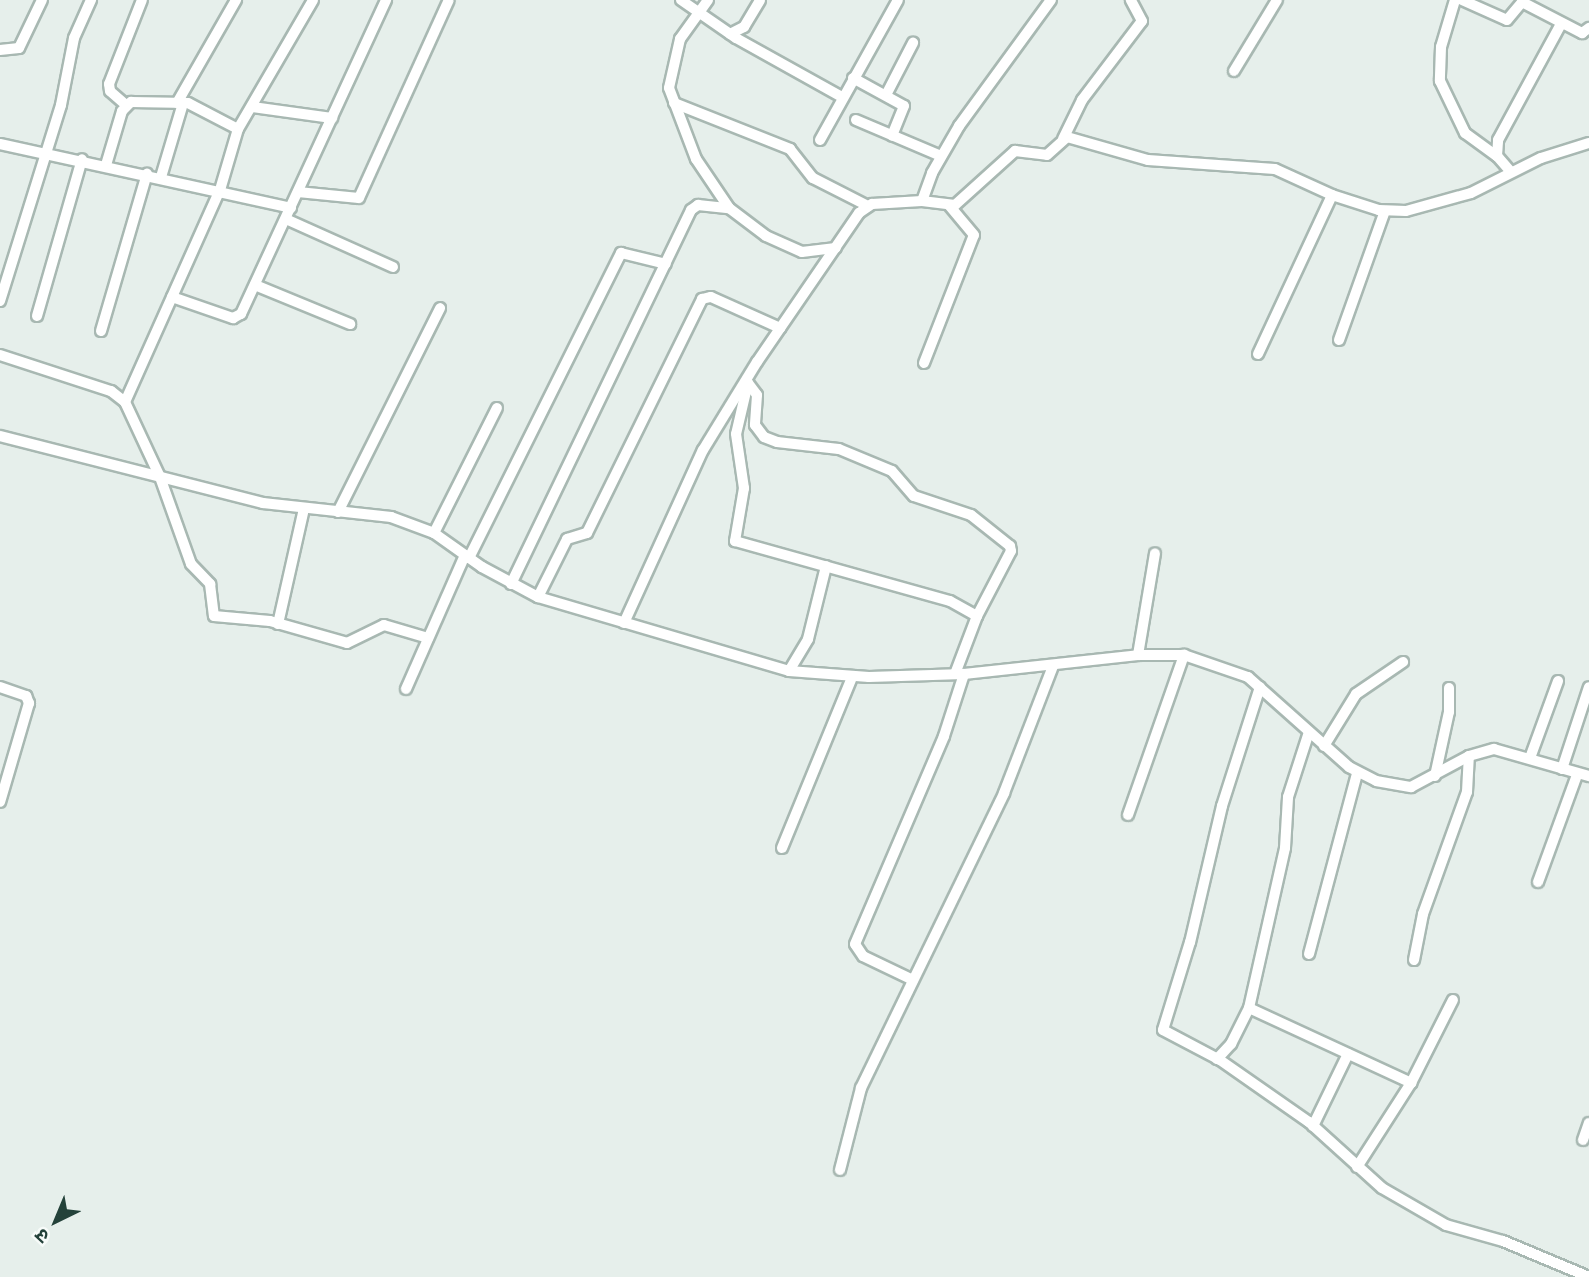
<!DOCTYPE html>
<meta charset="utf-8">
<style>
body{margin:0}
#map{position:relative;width:1589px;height:1277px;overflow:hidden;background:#e6efeb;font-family:Raleway,"Noto Sans Devanagari",sans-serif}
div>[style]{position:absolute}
.roads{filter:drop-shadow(2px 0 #a8b8b2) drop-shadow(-2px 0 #a8b8b2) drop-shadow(0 2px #a8b8b2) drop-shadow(0 -2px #a8b8b2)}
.minor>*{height:10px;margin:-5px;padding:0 5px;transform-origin:5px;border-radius:5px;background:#fff}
span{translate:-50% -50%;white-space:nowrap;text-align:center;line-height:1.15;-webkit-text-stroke:7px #f7fbf9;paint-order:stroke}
.north{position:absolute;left:21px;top:1186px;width:70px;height:70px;-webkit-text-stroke:5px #f7fbf9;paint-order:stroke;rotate:223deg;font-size:19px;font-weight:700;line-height:28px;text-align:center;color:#24423a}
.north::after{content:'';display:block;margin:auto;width:24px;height:32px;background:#24423a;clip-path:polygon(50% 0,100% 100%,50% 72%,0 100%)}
</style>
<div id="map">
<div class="roads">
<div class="minor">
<div style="left:681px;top:0;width:67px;rotate:34.6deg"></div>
<div style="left:736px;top:38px;width:121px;rotate:29.1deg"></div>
<div style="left:708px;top:0;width:48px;rotate:125.7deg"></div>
<div style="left:680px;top:39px;width:50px;rotate:102.7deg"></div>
<div style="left:669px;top:88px;width:76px;rotate:69.2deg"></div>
<div style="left:696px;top:159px;width:59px;rotate:56deg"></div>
<div style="left:1455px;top:0;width:49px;rotate:106.6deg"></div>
<div style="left:1441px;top:47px;width:34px;rotate:92deg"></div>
<div style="left:1440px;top:81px;width:58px;rotate:64.3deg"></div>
<div style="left:1465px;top:133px;width:39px;rotate:36deg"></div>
<div style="left:1462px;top:0;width:49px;rotate:24deg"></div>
<div style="left:1507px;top:20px;width:23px;rotate:-50deg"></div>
<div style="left:1522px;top:2px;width:68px;rotate:27.3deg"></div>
<div style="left:1582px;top:33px;width:9px;rotate:-36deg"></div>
<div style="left:730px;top:34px;width:16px;rotate:-27deg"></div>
<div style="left:744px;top:27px;width:31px;rotate:-59deg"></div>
<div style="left:0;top:50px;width:19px;rotate:-6deg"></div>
<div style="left:19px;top:48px;width:53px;rotate:-64.4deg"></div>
<div style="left:1234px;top:71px;width:83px;rotate:-58.8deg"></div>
<div style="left:853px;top:78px;width:58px;rotate:28.8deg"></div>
<div style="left:904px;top:106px;width:32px;rotate:112deg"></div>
<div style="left:886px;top:95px;width:59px;rotate:-62.6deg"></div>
<div style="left:177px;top:103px;width:119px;rotate:-60.2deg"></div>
<div style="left:674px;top:103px;width:125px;rotate:21.6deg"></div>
<div style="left:790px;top:149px;width:37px;rotate:52deg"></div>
<div style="left:813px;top:178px;width:62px;rotate:27deg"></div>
<div style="left:126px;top:105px;width:21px;rotate:-139deg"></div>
<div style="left:110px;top:91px;width:7px;rotate:-98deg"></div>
<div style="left:109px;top:84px;width:90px;rotate:-68.6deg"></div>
<div style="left:252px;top:107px;width:81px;rotate:7.8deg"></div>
<div style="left:856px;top:120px;width:92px;rotate:23deg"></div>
<div style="left:1063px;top:139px;width:43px;rotate:-64deg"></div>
<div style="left:1082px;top:100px;width:99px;rotate:-52.8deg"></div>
<div style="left:1142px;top:21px;width:24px;rotate:-118deg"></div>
<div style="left:820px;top:140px;width:160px;rotate:-60.9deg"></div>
<div style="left:0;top:144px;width:298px;rotate:12.4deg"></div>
<div style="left:106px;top:165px;width:56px;rotate:-73.5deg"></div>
<div style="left:122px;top:111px;width:13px;rotate:-45deg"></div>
<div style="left:131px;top:102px;width:57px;rotate:1deg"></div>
<div style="left:188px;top:103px;width:56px;rotate:27.5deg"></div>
<div style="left:1511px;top:172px;width:21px;rotate:-131deg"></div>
<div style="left:1497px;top:156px;width:16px;rotate:-86deg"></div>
<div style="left:1498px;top:140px;width:132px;rotate:-61.5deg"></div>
<div style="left:161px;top:177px;width:77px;rotate:-73.4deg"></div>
<div style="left:298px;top:192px;width:61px;rotate:5.6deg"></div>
<div style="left:359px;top:198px;width:217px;rotate:-65.6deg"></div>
<div style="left:922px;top:201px;width:30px;rotate:-70deg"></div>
<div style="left:932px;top:173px;width:54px;rotate:-60.1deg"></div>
<div style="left:959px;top:126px;width:156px;rotate:-53.9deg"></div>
<div style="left:288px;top:220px;width:115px;rotate:24.1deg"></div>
<div style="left:255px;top:285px;width:103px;rotate:22.3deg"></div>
<div style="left:172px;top:297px;width:65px;rotate:19deg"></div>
<div style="left:233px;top:318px;width:9px;rotate:-27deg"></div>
<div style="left:241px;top:314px;width:346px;rotate:-65.2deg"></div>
<div style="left:0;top:301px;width:205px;rotate:-72.7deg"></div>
<div style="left:61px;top:105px;width:68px;rotate:-79deg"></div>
<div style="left:74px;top:38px;width:42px;rotate:-65.9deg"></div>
<div style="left:37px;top:316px;width:163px;rotate:-74deg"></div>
<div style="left:101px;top:331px;width:164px;rotate:-73.7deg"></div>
<div style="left:1339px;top:340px;width:137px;rotate:-70.4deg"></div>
<div style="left:1258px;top:354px;width:175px;rotate:-65deg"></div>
<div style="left:0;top:355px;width:117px;rotate:18deg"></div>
<div style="left:111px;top:391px;width:18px;rotate:38deg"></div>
<div style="left:125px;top:402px;width:83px;rotate:65deg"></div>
<div style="left:160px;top:477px;width:92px;rotate:70.4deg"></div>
<div style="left:191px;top:564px;width:28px;rotate:46deg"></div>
<div style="left:210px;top:584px;width:32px;rotate:83deg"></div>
<div style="left:214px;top:616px;width:56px;rotate:5.1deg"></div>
<div style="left:270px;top:621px;width:80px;rotate:15.9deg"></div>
<div style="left:347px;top:643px;width:41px;rotate:-25.9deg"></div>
<div style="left:384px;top:625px;width:46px;rotate:16.5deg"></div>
<div style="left:924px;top:363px;width:137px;rotate:-68.7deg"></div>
<div style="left:974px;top:235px;width:38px;rotate:-130deg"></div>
<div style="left:748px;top:383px;width:15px;rotate:53deg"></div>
<div style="left:757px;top:395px;width:30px;rotate:94deg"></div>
<div style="left:755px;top:425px;width:15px;rotate:53deg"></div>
<div style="left:764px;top:437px;width:14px;rotate:21deg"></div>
<div style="left:777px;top:442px;width:62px;rotate:6.4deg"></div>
<div style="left:839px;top:449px;width:57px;rotate:22.5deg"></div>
<div style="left:892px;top:471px;width:33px;rotate:49deg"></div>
<div style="left:914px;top:496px;width:60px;rotate:18.4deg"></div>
<div style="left:971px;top:515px;width:50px;rotate:38.5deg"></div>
<div style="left:1010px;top:546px;width:5px;rotate:79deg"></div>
<div style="left:1011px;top:551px;width:73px;rotate:117.6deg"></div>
<div style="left:977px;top:616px;width:62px;rotate:110.8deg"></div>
<div style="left:748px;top:383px;width:52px;rotate:103.2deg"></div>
<div style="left:736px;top:434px;width:55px;rotate:81.6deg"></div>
<div style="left:744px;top:488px;width:54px;rotate:99.6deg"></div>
<div style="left:735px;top:541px;width:223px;rotate:15.6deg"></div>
<div style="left:950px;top:601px;width:31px;rotate:29deg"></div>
<div style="left:125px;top:402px;width:232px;rotate:-65.9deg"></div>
<div style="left:220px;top:190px;width:64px;rotate:-73.6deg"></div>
<div style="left:238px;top:129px;width:149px;rotate:-59.8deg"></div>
<div style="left:0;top:436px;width:271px;rotate:14.3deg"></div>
<div style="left:263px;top:503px;width:129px;rotate:6.2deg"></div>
<div style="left:391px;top:517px;width:46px;rotate:20.4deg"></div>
<div style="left:434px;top:533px;width:59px;rotate:35.3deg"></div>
<div style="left:482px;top:567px;width:64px;rotate:28.2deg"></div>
<div style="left:538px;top:597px;width:262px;rotate:16.4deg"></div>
<div style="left:789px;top:671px;width:80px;rotate:4.3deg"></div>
<div style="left:869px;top:677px;width:95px;rotate:-1.8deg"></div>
<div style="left:964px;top:674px;width:175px;rotate:-6.2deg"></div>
<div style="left:1138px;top:655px;width:46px"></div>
<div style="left:1184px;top:655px;width:68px;rotate:19deg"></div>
<div style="left:1248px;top:677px;width:135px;rotate:41.7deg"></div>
<div style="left:1349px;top:767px;width:30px;rotate:27deg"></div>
<div style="left:1376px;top:781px;width:36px;rotate:10deg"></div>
<div style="left:1411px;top:787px;width:66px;rotate:-28.1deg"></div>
<div style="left:1469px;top:756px;width:26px;rotate:-16deg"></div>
<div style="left:1494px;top:749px;width:99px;rotate:15.9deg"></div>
<div style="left:338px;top:512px;width:228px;rotate:-63.4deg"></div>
<div style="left:434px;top:533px;width:140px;rotate:-63.3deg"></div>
<div style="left:469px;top:558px;width:341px;rotate:-63.5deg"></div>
<div style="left:621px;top:253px;width:46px;rotate:13.7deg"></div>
<div style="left:511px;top:584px;width:415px;rotate:-64.3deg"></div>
<div style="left:691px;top:210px;width:9px;rotate:-36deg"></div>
<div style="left:698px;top:205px;width:31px;rotate:6deg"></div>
<div style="left:729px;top:208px;width:46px;rotate:37.1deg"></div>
<div style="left:766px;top:236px;width:39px;rotate:24deg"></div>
<div style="left:802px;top:252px;width:34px;rotate:-7deg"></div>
<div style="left:538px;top:597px;width:65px;rotate:-63.4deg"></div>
<div style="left:567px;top:539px;width:21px;rotate:-17deg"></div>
<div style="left:587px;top:533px;width:261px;rotate:-63.8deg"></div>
<div style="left:702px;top:299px;width:9px;rotate:-13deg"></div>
<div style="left:711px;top:297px;width:76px;rotate:24.2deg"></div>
<div style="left:624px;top:623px;width:190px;rotate:-65.5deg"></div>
<div style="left:703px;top:450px;width:103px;rotate:-58.5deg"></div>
<div style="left:757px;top:362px;width:181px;rotate:-55.6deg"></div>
<div style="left:859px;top:213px;width:16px;rotate:-35deg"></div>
<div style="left:872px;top:204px;width:50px;rotate:-3.4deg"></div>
<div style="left:922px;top:201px;width:33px;rotate:7deg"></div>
<div style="left:955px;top:205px;width:81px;rotate:-42deg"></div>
<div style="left:1015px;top:151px;width:32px;rotate:7deg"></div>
<div style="left:1047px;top:155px;width:27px;rotate:-42deg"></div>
<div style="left:1067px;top:137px;width:84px;rotate:15.9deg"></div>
<div style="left:1148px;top:160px;width:127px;rotate:4.1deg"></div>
<div style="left:1275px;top:169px;width:63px;rotate:24.5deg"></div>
<div style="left:1332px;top:195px;width:49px;rotate:17.7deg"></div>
<div style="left:1379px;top:210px;width:27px;rotate:2deg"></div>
<div style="left:1406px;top:211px;width:67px;rotate:-15.5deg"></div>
<div style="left:1471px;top:193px;width:78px;rotate:-26.6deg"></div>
<div style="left:1541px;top:158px;width:50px;rotate:-17.4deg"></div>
<div style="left:278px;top:624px;width:118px;rotate:-77.3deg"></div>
<div style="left:1138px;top:655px;width:103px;rotate:-80.5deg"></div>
<div style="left:789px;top:671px;width:37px;rotate:-59deg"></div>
<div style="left:808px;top:639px;width:75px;rotate:-76.1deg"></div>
<div style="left:0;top:687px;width:28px;rotate:19deg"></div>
<div style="left:26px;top:696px;width:8px;rotate:67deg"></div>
<div style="left:29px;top:703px;width:103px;rotate:106.3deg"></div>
<div style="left:1260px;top:687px;width:125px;rotate:107.7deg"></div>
<div style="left:1222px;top:806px;width:140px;rotate:103.2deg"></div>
<div style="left:1190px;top:942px;width:92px;rotate:107.1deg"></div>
<div style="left:1163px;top:1030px;width:64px;rotate:27.8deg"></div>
<div style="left:1220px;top:1060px;width:108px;rotate:34.9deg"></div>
<div style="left:1309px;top:1122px;width:98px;rotate:42.1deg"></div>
<div style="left:1382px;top:1188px;width:74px;rotate:30deg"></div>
<div style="left:1446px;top:1225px;width:59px;rotate:15.7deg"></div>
<div style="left:1503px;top:1241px;width:93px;rotate:22.7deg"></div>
<div style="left:406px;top:689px;width:146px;rotate:-66.2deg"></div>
<div style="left:1324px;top:746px;width:61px;rotate:-58.4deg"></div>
<div style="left:1356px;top:694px;width:57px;rotate:-34.2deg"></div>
<div style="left:1530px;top:758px;width:82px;rotate:-70deg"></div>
<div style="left:1562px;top:769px;width:86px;rotate:-71.8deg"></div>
<div style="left:1435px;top:776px;width:66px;rotate:-77.7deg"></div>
<div style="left:1449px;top:712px;width:24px;rotate:-90deg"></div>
<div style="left:1128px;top:815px;width:170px;rotate:-70.7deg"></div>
<div style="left:782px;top:848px;width:185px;rotate:-67.7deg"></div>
<div style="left:1538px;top:882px;width:114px;rotate:-70deg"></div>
<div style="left:1309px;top:954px;width:187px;rotate:-75.1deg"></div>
<div style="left:1414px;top:960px;width:47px;rotate:-78.9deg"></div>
<div style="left:1423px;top:914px;width:130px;rotate:-70.2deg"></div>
<div style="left:1467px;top:792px;width:36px;rotate:-87deg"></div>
<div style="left:913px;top:980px;width:55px;rotate:-154.4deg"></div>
<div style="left:863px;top:956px;width:14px;rotate:-124deg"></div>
<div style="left:855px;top:944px;width:226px;rotate:-66.8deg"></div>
<div style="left:944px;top:736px;width:65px;rotate:-72.1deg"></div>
<div style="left:1249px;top:1008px;width:179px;rotate:24.8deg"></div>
<div style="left:1217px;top:1059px;width:21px;rotate:-47deg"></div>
<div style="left:1231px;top:1044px;width:40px;rotate:-63.4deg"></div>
<div style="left:1249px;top:1008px;width:164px;rotate:-77.3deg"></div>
<div style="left:1285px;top:848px;width:51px;rotate:-86.6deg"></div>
<div style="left:1288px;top:797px;width:68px;rotate:-72.1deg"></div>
<div style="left:1313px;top:1126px;width:80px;rotate:-64.1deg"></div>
<div style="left:1583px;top:1140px;width:18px;rotate:-71deg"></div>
<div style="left:1357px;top:1167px;width:100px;rotate:-57.3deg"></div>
<div style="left:1411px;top:1083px;width:93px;rotate:-63.2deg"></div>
<div style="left:840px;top:1170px;width:85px;rotate:-75.6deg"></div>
<div style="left:861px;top:1088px;width:328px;rotate:-64.1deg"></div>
<div style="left:1004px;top:793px;width:136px;rotate:-68.9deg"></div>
</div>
</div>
<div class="north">उ</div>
</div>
